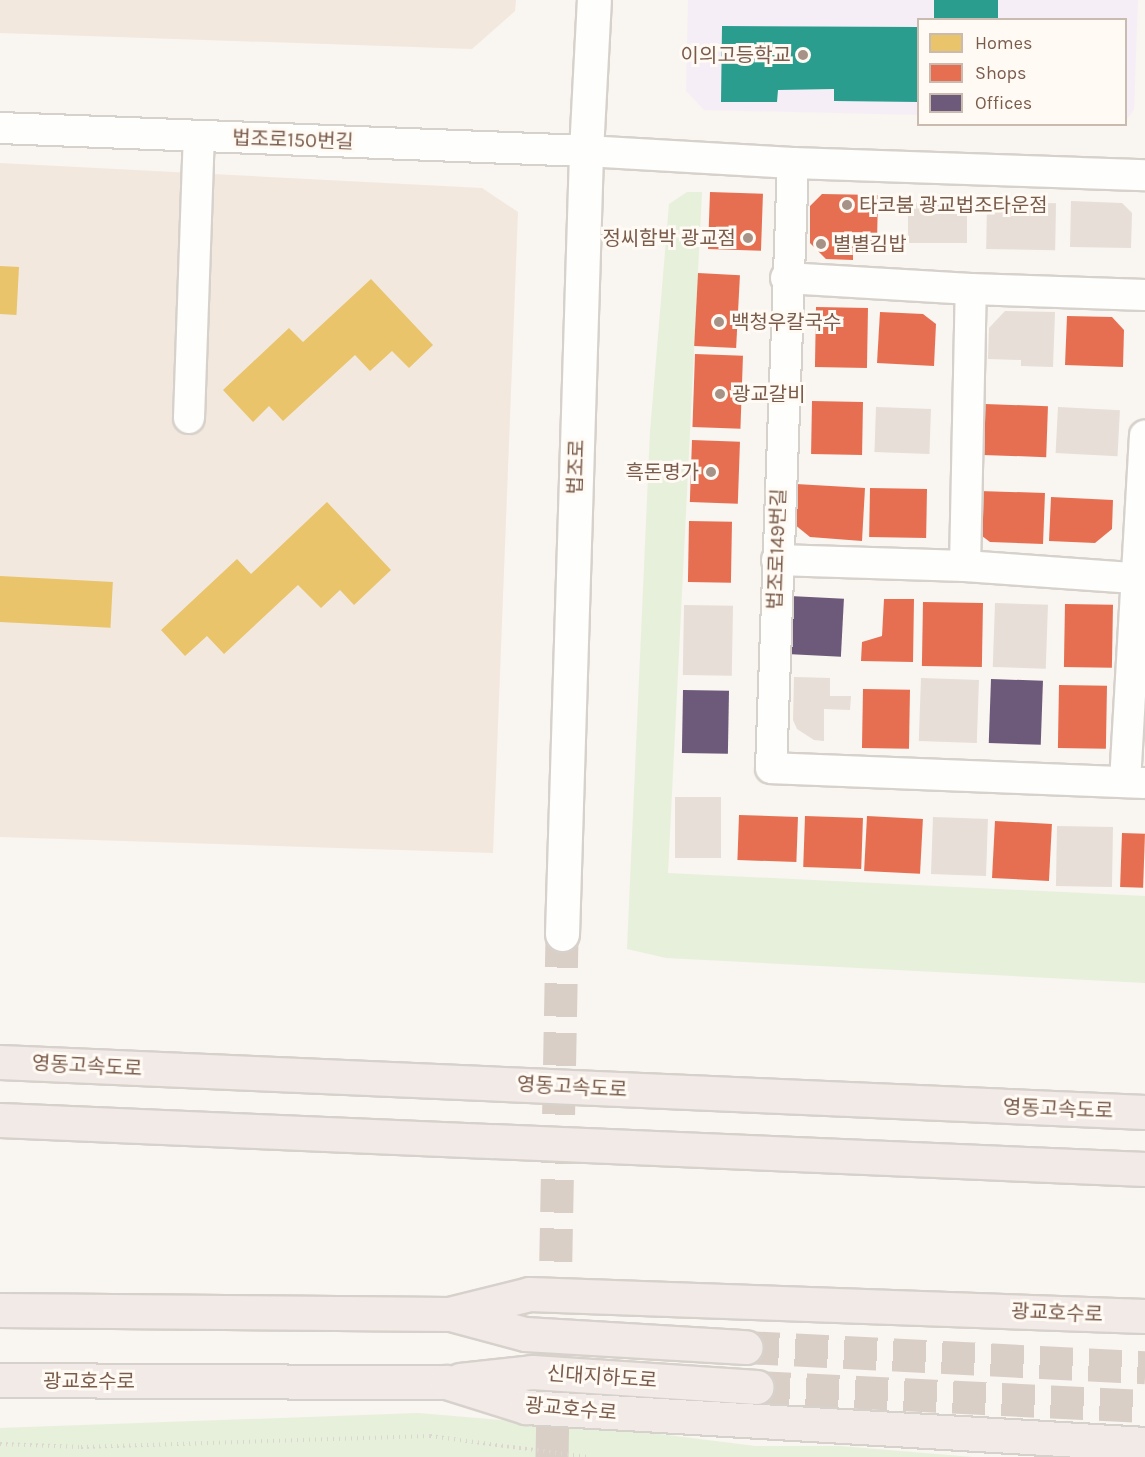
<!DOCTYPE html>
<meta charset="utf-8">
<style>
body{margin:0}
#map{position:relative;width:1145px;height:1457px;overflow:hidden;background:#f9f5f0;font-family:Karla,"Noto Sans KR",sans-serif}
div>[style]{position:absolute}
.residential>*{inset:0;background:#f2e8de}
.education>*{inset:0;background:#f6eef6}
.green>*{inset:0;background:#e7f0db}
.homes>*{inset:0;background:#e9c46a;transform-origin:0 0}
.shops>*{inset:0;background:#e76f51;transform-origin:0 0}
.offices>*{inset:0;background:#6d597a;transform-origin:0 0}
.schools>*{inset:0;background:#2a9d8f;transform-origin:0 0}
.building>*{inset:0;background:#e6ded7;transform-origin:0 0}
.secondary-tunnel>*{height:33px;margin-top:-16.5px;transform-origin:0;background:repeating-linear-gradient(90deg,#d9cfc7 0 33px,transparent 0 49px)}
.highway-tunnel>*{height:33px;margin-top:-16.5px;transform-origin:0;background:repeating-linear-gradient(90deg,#d9cfc7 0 33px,transparent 0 49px)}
.path>*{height:4px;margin-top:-2px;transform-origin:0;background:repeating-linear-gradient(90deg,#dcd5d0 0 1.5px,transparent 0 6px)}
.roads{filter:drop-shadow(2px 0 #d7d1cb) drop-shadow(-2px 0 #d7d1cb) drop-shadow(0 2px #d7d1cb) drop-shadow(0 -2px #d7d1cb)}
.street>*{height:30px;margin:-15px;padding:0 15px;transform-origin:15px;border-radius:15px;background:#fefefd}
.secondary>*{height:33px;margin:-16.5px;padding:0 16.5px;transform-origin:16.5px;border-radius:16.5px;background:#fefefd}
.highway>*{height:33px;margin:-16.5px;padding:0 16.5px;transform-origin:16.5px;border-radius:16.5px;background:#f2eae7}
.dots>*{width:16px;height:16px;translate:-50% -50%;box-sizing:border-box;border:3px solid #fffaf3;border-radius:50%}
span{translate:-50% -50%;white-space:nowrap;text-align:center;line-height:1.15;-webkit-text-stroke:6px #fffaf3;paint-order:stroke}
.poi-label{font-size:20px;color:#7a5c4d}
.right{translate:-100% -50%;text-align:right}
.left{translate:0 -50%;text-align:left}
.street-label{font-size:20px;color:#7a5c4d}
.legend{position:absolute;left:917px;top:18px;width:210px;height:108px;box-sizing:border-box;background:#fffaf3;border:2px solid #cabbb1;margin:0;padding:8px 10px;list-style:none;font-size:18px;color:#7a5c4d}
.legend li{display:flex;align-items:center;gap:12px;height:30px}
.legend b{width:30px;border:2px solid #cabbb1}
</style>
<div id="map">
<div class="residential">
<div style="clip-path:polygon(0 0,516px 0,515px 11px,472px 49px,0 33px)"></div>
<div style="clip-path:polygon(0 163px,482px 188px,518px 212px,493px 853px,0 837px)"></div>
</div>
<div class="education">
<div style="clip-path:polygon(688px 0,1138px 0,1134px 110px,1126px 120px,1126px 20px,918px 20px,918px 115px,704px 110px,686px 91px)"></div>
</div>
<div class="green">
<div style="clip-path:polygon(687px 192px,702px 192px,668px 873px,1145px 896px,1145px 983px,666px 958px,627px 949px,650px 432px,669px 204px)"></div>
<div style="clip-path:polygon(418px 1413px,644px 1432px,755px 1446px,840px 1446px,973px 1457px,0 1457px,0 1428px)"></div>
</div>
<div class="homes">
<div style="left:0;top:266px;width:19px;height:48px;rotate:3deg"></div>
<div style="clip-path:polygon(371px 279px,433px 345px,409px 368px,392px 351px,370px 371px,355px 355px,283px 421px,269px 406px,253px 422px,223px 390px,289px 328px,303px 342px)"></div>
<div style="clip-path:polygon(327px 502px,391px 570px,354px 605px,340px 590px,321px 608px,298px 585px,224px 654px,207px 636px,185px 656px,161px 630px,237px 559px,251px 574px)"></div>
<div style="left:0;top:576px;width:113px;height:46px;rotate:3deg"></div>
</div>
<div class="shops">
<div style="left:710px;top:192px;width:53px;height:57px;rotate:2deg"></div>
<div style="clip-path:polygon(822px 194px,878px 195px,877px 243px,853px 242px,853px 260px,826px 259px,810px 243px,810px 206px)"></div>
<div style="left:698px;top:273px;width:42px;height:73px;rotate:3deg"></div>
<div style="left:816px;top:307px;width:52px;height:60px;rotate:1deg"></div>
<div style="clip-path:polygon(880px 312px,923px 314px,936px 324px,934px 366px,877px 363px)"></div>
<div style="clip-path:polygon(1067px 316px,1112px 317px,1124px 330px,1123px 367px,1065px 365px)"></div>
<div style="left:695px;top:354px;width:48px;height:73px;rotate:2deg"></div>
<div style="left:812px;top:401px;width:51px;height:53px;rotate:1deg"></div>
<div style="left:985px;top:404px;width:63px;height:51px;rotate:2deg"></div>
<div style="left:692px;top:440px;width:48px;height:62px;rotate:2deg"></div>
<div style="clip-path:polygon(796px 484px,865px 488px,862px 541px,810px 537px,794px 524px)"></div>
<div style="left:870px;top:488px;width:57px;height:49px;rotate:1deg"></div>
<div style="clip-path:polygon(979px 491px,1045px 493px,1043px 544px,990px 542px,978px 533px)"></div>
<div style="clip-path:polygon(1051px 497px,1113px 500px,1112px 529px,1095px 543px,1049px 541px)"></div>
<div style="left:689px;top:521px;width:43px;height:61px;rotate:1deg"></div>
<div style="clip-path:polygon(884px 599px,914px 599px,913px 662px,861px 661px,862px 642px,882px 636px)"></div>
<div style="left:923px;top:602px;width:60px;height:64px;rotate:1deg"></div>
<div style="left:1065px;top:604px;width:48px;height:63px;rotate:1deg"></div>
<div style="left:1059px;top:685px;width:48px;height:63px;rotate:1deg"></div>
<div style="left:863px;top:689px;width:47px;height:59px;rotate:1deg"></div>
<div style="left:739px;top:815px;width:59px;height:45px;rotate:2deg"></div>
<div style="left:805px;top:816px;width:58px;height:51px;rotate:2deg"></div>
<div style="left:867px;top:816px;width:56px;height:55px;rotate:3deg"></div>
<div style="left:995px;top:821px;width:57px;height:57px;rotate:3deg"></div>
<div style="left:1122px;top:833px;width:23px;height:54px;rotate:2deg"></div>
</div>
<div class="offices">
<div style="left:790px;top:596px;width:54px;height:58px;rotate:3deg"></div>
<div style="left:991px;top:679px;width:52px;height:64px;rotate:2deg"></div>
<div style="left:683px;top:690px;width:46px;height:63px;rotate:1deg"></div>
</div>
<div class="schools">
<div style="left:934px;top:0;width:64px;height:20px"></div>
<div style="clip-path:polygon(722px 26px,918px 27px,918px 102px,834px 101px,834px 89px,778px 90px,777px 102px,721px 102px)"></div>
</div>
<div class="building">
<div style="clip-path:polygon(1071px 201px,1122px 203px,1132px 213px,1131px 248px,1070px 247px)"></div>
<div style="left:908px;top:202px;width:59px;height:41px"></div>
<div style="left:987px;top:202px;width:69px;height:47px;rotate:1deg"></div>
<div style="clip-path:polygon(1005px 311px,1055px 312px,1053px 367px,1021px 366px,1021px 360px,988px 359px,989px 328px)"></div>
<div style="left:876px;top:407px;width:55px;height:45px;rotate:2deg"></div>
<div style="left:1058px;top:407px;width:62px;height:46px;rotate:3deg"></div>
<div style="left:995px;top:603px;width:53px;height:64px;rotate:2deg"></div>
<div style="left:684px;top:605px;width:49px;height:70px;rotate:1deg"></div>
<div style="clip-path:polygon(794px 677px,830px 678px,830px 696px,851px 696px,850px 710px,824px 709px,824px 741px,814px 740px,797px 729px,793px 720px)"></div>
<div style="left:921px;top:678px;width:58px;height:63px;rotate:2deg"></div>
<div style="left:675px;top:797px;width:46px;height:61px"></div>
<div style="left:933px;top:817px;width:55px;height:57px;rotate:2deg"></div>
<div style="left:1057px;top:826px;width:56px;height:60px;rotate:1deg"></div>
</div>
<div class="secondary-tunnel">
<div style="left:552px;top:1457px;width:523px;rotate:-88.9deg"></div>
</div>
<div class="highway-tunnel">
<div style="left:746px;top:1347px;width:400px;rotate:2.9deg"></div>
<div style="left:757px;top:1387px;width:388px;rotate:2.8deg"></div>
</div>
<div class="path">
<div style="left:0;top:1444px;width:81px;rotate:2.1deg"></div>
<div style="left:81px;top:1447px;width:349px;rotate:-1.8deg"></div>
<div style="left:430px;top:1436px;width:159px;rotate:7.6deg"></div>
</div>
<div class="roads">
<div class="street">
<div style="left:0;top:128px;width:586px;rotate:2.25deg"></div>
<div style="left:586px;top:151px;width:207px;rotate:3.3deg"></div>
<div style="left:793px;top:163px;width:352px;rotate:2deg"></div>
<div style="left:793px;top:163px;width:605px;rotate:92.08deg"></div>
<div style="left:771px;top:768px;width:374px;rotate:2.3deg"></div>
<div style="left:786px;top:278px;width:185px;rotate:3.4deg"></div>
<div style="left:971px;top:289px;width:174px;rotate:2deg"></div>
<div style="left:189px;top:418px;width:282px;rotate:-88deg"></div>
<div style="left:777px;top:560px;width:188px;rotate:1.8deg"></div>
<div style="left:965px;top:566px;width:180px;rotate:4.1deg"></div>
<div style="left:965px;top:566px;width:277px;rotate:-88.8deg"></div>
<div style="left:1125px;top:782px;width:347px;rotate:-86.7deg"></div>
</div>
<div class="secondary">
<div style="left:562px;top:934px;width:783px;rotate:-88.24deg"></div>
<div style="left:586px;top:151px;width:151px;rotate:-87deg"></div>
</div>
<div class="highway">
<div style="left:0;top:1062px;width:1146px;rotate:2.5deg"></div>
<div style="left:0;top:1120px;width:1146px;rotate:2.45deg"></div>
<div style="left:0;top:1310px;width:449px;rotate:0.5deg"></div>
<div style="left:449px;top:1314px;width:82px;rotate:-14deg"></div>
<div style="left:529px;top:1294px;width:616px;rotate:2.05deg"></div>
<div style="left:451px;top:1314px;width:77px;rotate:15.1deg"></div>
<div style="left:525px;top:1334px;width:221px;rotate:3.4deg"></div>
<div style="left:0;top:1380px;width:446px;rotate:0.3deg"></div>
<div style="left:446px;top:1382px;width:84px;rotate:17.4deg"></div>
<div style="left:526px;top:1407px;width:620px;rotate:3.42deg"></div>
<div style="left:460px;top:1380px;width:72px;rotate:-6.3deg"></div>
<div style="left:532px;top:1372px;width:225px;rotate:3.8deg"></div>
</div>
</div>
<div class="dots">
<div style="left:803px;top:55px;background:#a69286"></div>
<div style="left:847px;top:205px;background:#a69286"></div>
<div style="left:748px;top:238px;background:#a69286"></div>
<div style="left:821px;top:244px;background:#a69286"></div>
<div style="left:719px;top:322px;background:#a69286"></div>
<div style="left:720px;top:394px;background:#a69286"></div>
<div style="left:711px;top:472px;background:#a69286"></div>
</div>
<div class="poi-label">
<span class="right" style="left:791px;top:55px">이의고등학교</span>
<span class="left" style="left:859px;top:205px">타코붐 광교법조타운점</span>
<span class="right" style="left:736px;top:238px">정씨함박 광교점</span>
<span class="left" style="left:833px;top:244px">별별김밥</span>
<span class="left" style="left:731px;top:322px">백청우칼국수</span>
<span class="left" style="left:732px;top:394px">광교갈비</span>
<span class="right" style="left:699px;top:472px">흑돈명가</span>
</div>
<div class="street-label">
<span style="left:293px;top:140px;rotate:2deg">법조로150번길</span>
<span style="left:576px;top:467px;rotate:-88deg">법조로</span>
<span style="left:777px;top:549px;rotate:-88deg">법조로149번길</span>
<span style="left:87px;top:1066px;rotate:3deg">영동고속도로</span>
<span style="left:572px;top:1087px;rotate:3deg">영동고속도로</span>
<span style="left:1058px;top:1109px;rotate:2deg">영동고속도로</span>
<span style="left:1057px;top:1313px;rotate:2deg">광교호수로</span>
<span style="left:602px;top:1377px;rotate:4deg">신대지하도로</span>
<span style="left:89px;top:1381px">광교호수로</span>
<span style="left:571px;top:1409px;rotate:5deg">광교호수로</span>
</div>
<ul class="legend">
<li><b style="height:16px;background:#e9c46a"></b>Homes</li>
<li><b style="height:16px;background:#e76f51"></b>Shops</li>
<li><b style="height:16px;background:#6d597a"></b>Offices</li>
</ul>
</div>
